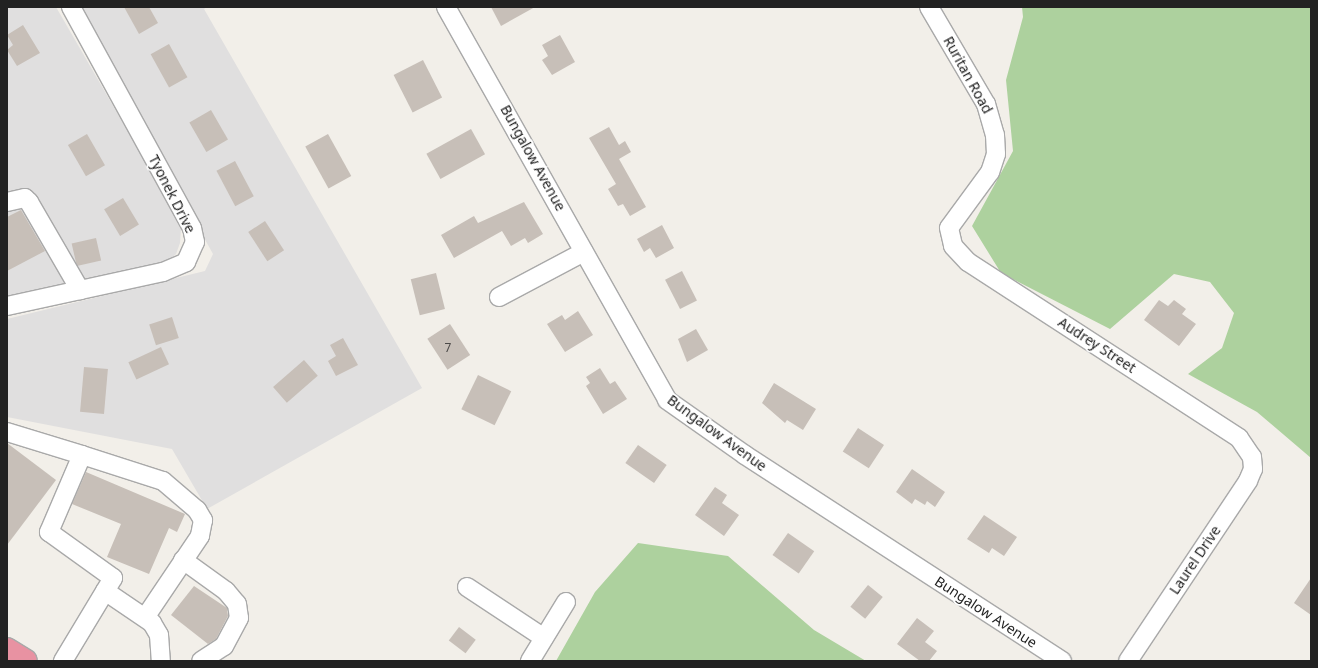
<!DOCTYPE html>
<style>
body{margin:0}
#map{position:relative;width:1318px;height:668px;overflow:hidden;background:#f2efe9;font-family:"Noto Sans",sans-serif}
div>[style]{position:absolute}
.residential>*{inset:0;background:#e0dfdf}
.forest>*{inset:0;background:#add19e}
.building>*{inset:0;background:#c7bfb8;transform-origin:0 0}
.roads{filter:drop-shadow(1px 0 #a9a9a9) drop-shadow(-1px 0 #a9a9a9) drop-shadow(0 1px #a9a9a9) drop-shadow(0 -1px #a9a9a9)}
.minor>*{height:18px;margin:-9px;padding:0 9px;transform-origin:9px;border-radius:9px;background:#fff}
.highway>*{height:22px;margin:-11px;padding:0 11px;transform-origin:11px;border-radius:11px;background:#e892a2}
span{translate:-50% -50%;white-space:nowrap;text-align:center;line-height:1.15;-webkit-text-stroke:3.5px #fff;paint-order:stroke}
.number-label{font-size:12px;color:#4b4948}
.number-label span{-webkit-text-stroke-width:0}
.street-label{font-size:14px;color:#222}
.frame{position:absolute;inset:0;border:8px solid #222;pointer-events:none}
</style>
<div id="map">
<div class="residential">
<div style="clip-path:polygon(7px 7px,56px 7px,171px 206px,181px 228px,180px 243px,176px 254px,168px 261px,153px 268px,7px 304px)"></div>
<div style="clip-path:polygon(76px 7px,207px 7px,204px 9px,422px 388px,207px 509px,172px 449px,7px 417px,7px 319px,205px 271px,213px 254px)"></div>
</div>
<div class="forest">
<div style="clip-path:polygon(1022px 7px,1311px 7px,1311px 458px,1257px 412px,1188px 374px,1222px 348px,1234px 313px,1210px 282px,1174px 274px,1110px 329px,1001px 273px,972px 226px,1013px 151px,1006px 80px,1023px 17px)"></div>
<div style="clip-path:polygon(638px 543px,728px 556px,814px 630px,866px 661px,556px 661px,595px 592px)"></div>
</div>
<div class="building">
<div style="clip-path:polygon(124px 7px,149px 7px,158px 23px,139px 34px)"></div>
<div style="clip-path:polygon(491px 7px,535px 7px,501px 26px)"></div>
<div style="clip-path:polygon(23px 25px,40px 53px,17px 66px,7px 50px,13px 45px,7px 35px)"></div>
<div style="clip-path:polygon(560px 35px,575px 62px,552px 75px,542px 60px,548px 56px,542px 45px)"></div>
<div style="left:169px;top:44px;width:38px;height:21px;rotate:61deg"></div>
<div style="left:423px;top:60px;width:42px;height:33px;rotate:63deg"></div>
<div style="left:211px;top:110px;width:34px;height:25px;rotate:60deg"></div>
<div style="clip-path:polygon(609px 127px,619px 145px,625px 141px,631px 152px,619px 159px,646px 207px,630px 216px,623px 204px,618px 206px,608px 189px,616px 184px,589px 138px)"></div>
<div style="left:471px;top:129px;width:29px;height:51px;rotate:61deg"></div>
<div style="left:87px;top:134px;width:36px;height:22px;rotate:60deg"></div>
<div style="left:328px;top:134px;width:48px;height:26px;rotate:61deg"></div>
<div style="left:235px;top:161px;width:40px;height:21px;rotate:62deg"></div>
<div style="left:123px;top:198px;width:31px;height:22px;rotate:59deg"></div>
<div style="clip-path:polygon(524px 202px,543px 234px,528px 243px,525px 238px,511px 246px,502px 231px,454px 258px,441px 235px,474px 216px,478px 223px)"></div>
<div style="clip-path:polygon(21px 210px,45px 251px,7px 271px,7px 217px)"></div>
<div style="left:265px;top:221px;width:35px;height:20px;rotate:57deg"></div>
<div style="clip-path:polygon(662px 225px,674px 248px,656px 258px,650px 248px,644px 252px,637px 239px)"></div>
<div style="left:96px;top:238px;width:23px;height:25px;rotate:77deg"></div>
<div style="left:682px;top:271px;width:33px;height:19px;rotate:63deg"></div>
<div style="left:436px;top:273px;width:37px;height:26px;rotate:76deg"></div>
<div style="clip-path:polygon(1159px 300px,1168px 306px,1174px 300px,1186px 309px,1182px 314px,1196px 324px,1179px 346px,1144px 320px)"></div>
<div style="clip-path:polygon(578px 311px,593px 335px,565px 352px,547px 324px,562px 315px,565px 320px)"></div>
<div style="left:172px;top:317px;width:22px;height:24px;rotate:72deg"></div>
<div style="left:450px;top:324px;width:37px;height:27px;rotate:57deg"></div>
<div style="clip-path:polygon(696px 329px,708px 350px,687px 362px,678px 339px)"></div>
<div style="clip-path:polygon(343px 338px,358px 365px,336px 376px,328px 361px,336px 356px,330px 345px)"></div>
<div style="left:161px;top:347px;width:19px;height:36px;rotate:65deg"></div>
<div style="left:304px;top:360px;width:21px;height:41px;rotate:49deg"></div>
<div style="left:84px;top:367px;width:24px;height:45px;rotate:5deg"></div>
<div style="clip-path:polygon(600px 368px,610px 384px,615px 381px,627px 399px,603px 414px,586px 386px,590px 383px,586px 377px)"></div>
<div style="left:478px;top:375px;width:37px;height:38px;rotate:26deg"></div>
<div style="clip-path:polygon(774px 383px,816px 409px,803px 430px,787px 420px,785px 423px,762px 403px)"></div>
<div style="left:858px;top:428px;width:31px;height:28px;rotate:33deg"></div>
<div style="clip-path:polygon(7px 443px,56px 480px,7px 545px)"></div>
<div style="left:638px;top:445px;width:35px;height:22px;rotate:35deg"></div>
<div style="clip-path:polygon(912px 469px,945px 492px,935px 507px,927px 501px,925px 505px,915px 499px,912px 504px,896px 492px)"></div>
<div style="clip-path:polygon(86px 472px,185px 514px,177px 532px,169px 528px,149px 574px,107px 557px,121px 524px,72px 504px)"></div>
<div style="clip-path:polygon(715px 487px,727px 495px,722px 503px,739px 515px,724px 536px,695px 515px)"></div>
<div style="clip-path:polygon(984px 515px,1017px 537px,1004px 556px,992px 548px,989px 553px,967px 539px)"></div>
<div style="left:788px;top:533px;width:32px;height:27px;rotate:35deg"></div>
<div style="clip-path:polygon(1311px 578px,1311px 615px,1294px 603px)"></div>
<div style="left:868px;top:585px;width:19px;height:28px;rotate:39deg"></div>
<div style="clip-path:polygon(194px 586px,227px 608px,228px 616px,216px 639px,208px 644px,171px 615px)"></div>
<div style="clip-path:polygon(917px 618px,934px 631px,925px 642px,937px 651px,929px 661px,920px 661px,897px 644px)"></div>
<div style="left:459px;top:627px;width:21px;height:17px;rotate:37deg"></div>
</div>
<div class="roads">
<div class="minor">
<div style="left:446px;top:7px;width:451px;rotate:60.6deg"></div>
<div style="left:667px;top:400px;width:95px;rotate:35.2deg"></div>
<div style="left:745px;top:455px;width:378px;rotate:33deg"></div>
<div style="left:929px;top:7px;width:113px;rotate:59.6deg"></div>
<div style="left:986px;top:104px;width:32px;rotate:74deg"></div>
<div style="left:995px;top:135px;width:19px;rotate:87deg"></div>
<div style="left:996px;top:154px;width:19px;rotate:108deg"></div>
<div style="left:990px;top:172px;width:69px;rotate:126.2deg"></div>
<div style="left:949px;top:228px;width:18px;rotate:77deg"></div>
<div style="left:953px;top:246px;width:22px;rotate:47deg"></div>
<div style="left:968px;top:262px;width:323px;rotate:33deg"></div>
<div style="left:1239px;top:438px;width:23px;rotate:56deg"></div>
<div style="left:1252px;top:457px;width:12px;rotate:85deg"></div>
<div style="left:1253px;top:469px;width:13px;rotate:113deg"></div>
<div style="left:1248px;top:481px;width:216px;rotate:123.7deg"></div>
<div style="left:7px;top:202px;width:18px;rotate:-13deg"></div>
<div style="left:25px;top:198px;width:6px;rotate:45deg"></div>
<div style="left:29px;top:202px;width:102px;rotate:59.9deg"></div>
<div style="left:499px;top:297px;width:96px;rotate:-27.9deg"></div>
<div style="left:7px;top:306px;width:160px;rotate:-12.3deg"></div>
<div style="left:163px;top:272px;width:25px;rotate:-23deg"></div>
<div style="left:186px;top:262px;width:22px;rotate:-66deg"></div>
<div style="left:195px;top:242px;width:14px;rotate:-102deg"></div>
<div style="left:192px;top:228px;width:252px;rotate:-118.7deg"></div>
<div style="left:7px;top:432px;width:78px;rotate:17deg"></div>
<div style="left:82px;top:455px;width:84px;rotate:113.2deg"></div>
<div style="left:49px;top:532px;width:79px;rotate:35.7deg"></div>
<div style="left:113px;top:578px;width:97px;rotate:121.1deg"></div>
<div style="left:82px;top:455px;width:85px;rotate:17.8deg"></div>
<div style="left:163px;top:481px;width:45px;rotate:40.5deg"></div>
<div style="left:197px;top:510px;width:12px;rotate:59deg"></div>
<div style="left:203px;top:520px;width:16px;rotate:101deg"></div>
<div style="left:200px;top:536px;width:97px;rotate:124deg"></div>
<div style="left:183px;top:560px;width:53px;rotate:35.8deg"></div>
<div style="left:226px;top:591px;width:17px;rotate:50deg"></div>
<div style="left:237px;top:604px;width:14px;rotate:82deg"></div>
<div style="left:239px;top:618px;width:32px;rotate:118deg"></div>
<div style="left:224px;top:646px;width:27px;rotate:147deg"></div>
<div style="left:467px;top:587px;width:92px;rotate:33.5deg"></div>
<div style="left:105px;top:591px;width:57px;rotate:34.2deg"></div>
<div style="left:152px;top:623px;width:14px;rotate:60deg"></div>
<div style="left:159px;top:635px;width:26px;rotate:86deg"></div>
<div style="left:530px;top:661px;width:69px;rotate:-58.6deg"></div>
</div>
<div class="highway">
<div style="left:7px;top:649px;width:22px;rotate:32deg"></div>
</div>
</div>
<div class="number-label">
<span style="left:448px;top:348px">7</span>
</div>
<div class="street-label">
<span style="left:968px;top:75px;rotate:61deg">Ruritan Road</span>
<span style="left:533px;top:158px;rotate:61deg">Bungalow Avenue</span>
<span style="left:172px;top:194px;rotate:63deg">Tyonek Drive</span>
<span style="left:1097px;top:345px;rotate:33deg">Audrey Street</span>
<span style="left:717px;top:433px;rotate:36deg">Bungalow Avenue</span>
<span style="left:1195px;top:560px;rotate:-56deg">Laurel Drive</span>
<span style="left:986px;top:612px;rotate:33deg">Bungalow Avenue</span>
</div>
<div class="frame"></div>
</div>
